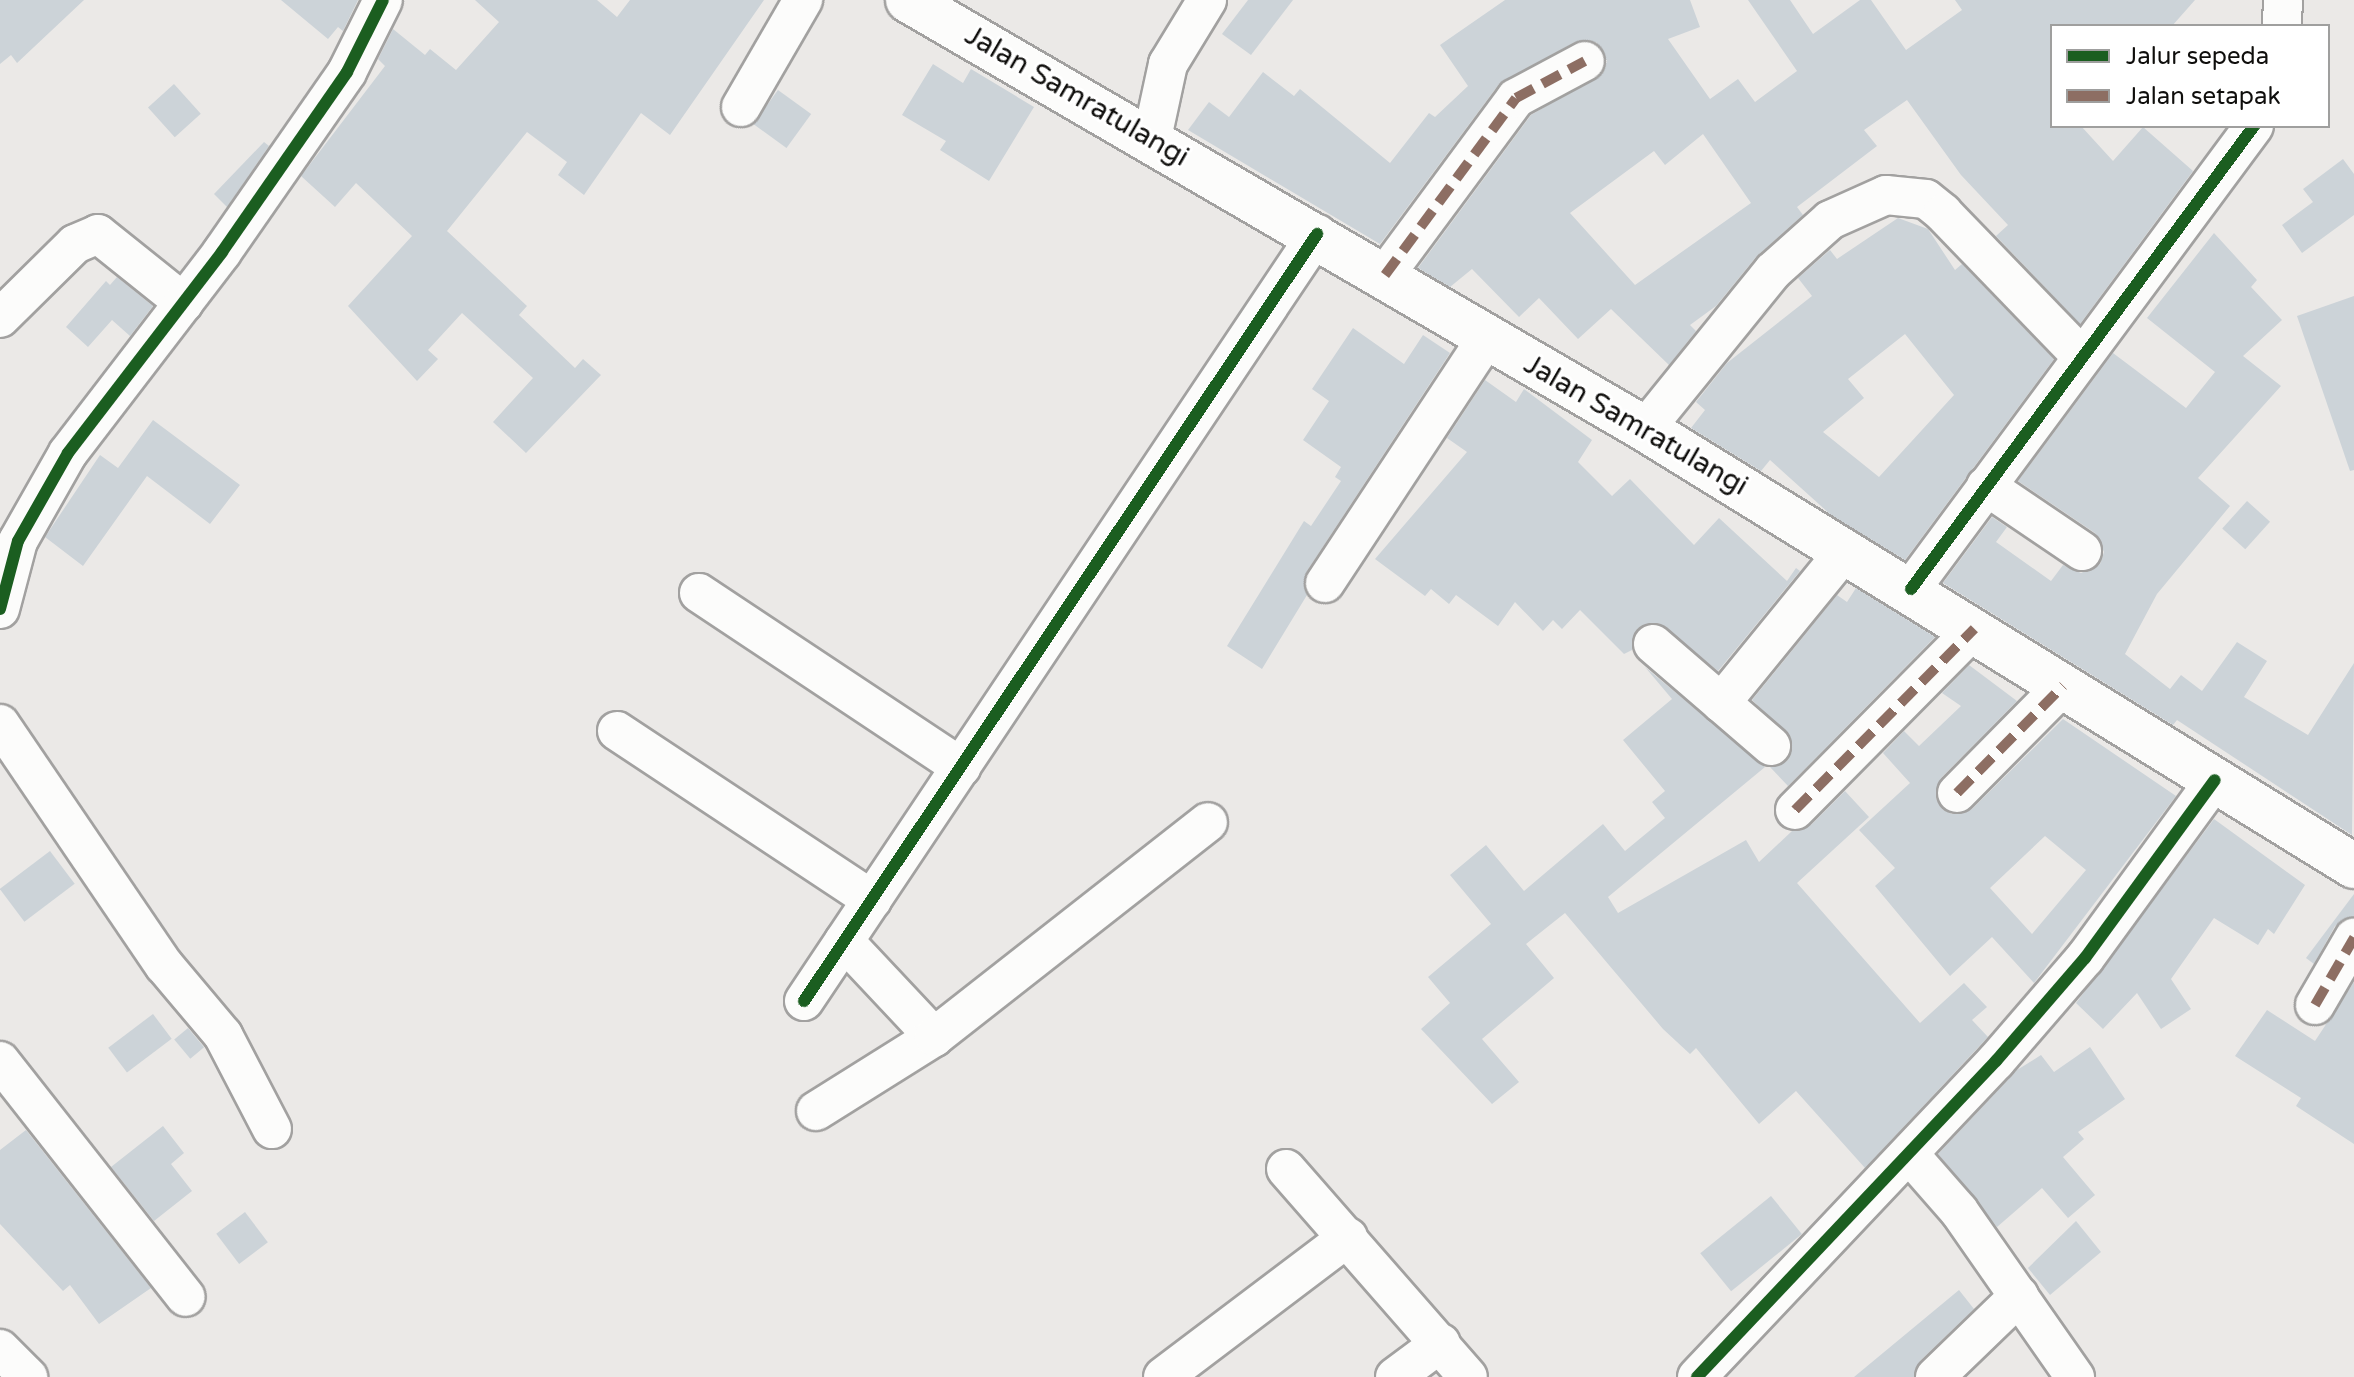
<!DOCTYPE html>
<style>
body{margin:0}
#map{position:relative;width:2354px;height:1377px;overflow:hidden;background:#ebe9e7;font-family:"Varela Round",sans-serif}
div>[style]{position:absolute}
.building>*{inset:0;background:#ccd3d8;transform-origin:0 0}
.roads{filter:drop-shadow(2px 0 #a2a1a0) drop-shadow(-2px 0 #a2a1a0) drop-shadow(0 2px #a2a1a0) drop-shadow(0 -2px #a2a1a0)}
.minor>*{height:38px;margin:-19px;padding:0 19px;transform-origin:19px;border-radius:19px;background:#fcfcfb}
.major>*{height:44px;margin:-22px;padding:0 22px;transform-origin:22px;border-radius:22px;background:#fcfcfb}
.quiet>*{height:10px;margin-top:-5px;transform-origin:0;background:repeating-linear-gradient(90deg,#8d6e63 0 20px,transparent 0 30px)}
.cycleway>*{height:12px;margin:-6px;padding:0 6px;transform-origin:6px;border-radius:6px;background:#1b5e20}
span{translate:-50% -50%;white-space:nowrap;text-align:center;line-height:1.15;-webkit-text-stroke:6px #fff;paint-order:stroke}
.street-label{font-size:28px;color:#0f0e0c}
.legend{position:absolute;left:2050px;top:24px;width:280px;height:104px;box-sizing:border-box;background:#fff;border:2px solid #9f9f9e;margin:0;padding:10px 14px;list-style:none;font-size:24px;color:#0f0e0c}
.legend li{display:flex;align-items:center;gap:16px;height:40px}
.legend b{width:40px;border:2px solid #9f9f9e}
</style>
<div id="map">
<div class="building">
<div style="clip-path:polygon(0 0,84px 0,17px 63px,11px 55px,0 64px)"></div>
<div style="clip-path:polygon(281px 0,358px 0,343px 31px,338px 27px,328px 39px)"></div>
<div style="clip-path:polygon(475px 0,597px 0,617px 17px,630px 0,764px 0,670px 135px,641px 113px,584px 195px,558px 175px,567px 162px,527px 132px,447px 231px,527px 306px,519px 315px,575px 368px,583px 359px,601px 375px,526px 453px,493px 422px,533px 378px,462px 313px,428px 350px,438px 359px,417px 381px,348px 306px,412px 236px,356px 183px,335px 207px,301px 176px,385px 66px,378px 59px,393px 29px,425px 55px,430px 49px,456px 70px,499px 22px)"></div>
<div style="clip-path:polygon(1248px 0,1293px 0,1251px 55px,1222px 34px)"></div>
<div style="clip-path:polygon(evenodd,1505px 0,1690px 0,1700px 27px,1668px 39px,1710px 99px,1738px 79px,1755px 102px,1797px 71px,1748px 0,1790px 0,1813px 34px,1860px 0,1871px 0,1906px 50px,1962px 10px,1955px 0,2195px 0,2172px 26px,2052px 26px,2052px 126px,2081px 126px,2113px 161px,2143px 127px,2193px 171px,2080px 324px,1996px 236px,2008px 225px,1961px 175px,1907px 100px,1864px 130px,1877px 146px,1797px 207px,1803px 215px,1756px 257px,1716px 306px,1690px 325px,1696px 331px,1669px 365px,1611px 309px,1578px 339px,1539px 298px,1519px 317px,1472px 269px,1450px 287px,1418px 268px,1531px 115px,1603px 73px,1607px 61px,1596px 42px,1575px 42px,1499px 84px,1380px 244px,1188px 130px,1209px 102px,1229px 117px,1263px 72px,1294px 96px,1300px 89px,1390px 163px,1429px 113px,1435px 117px,1468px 86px,1440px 45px,1505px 0,1703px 134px,1751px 203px,1635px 285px,1570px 213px,1654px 151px,1665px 165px,1703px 134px)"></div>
<div style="clip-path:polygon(933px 64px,963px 83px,971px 69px,1034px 107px,989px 181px,940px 150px,946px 141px,902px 115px)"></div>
<div style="left:174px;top:84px;width:40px;height:35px;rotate:48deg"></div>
<div style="left:778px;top:90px;width:41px;height:42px;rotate:36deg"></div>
<div style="clip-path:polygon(264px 142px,269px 146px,227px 207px,214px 194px)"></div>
<div style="clip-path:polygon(2343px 159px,2354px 174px,2354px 215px,2302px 253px,2282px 225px,2313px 202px,2303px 189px)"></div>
<div style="clip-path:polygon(evenodd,1898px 218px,1928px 229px,1955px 270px,1962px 264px,2054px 359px,1905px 560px,1831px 515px,1770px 460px,1761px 471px,1691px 428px,1705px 410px,1696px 402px,1727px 363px,1812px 296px,1798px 278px,1830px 250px,1837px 259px,1898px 218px,1905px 334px,1954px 395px,1879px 477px,1823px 432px,1864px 398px,1848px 379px,1905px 334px)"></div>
<div style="clip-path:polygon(2214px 233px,2257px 280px,2251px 287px,2282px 320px,2243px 356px,2281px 386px,2198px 478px,2230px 506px,2157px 594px,2125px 654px,2170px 689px,2181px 675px,2202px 691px,2237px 642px,2267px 661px,2244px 697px,2308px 735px,2354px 663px,2352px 835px,2177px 720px,2173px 725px,1943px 583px,1992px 517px,2007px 527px,1996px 542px,2051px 581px,2063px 565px,2081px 573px,2100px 564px,2104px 552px,2095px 533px,2018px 481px,2113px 353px,2186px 408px,2215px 372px,2147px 318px)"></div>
<div style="clip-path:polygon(117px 277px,153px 306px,130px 336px,112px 320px,88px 347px,66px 327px,106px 281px,110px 285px)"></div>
<div style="clip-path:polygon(2354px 296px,2354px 470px,2350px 471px,2297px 316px)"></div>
<div style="clip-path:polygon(1353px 328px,1404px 364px,1423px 335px,1450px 353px,1307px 571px,1307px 595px,1262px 669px,1227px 646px,1304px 521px,1311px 526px,1341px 481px,1335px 477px,1341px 467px,1303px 440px,1329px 401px,1312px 389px)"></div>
<div style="clip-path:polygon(1485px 380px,1516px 402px,1524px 389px,1592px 440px,1578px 462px,1612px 496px,1630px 479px,1694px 545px,1719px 518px,1787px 581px,1796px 568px,1800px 571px,1718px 671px,1658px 623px,1637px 629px,1632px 650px,1624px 654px,1580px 610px,1562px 629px,1553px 620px,1543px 631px,1515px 602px,1498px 626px,1456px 595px,1449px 604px,1431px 589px,1425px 596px,1375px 559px,1467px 452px,1447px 438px)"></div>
<div style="clip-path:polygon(153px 420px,240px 485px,210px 524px,147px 476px,83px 566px,45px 537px,100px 455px,118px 468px)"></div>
<div style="left:2247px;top:501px;width:31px;height:37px;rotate:42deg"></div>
<div style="clip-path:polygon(1856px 588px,1935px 637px,1788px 786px,1770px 767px,1788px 760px,1791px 738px,1752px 700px,1837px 595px,1847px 602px)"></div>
<div style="clip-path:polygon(evenodd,1969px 665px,2017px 701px,1941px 778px,1936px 798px,1942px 809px,1952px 814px,1972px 809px,2063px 719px,2176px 796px,2034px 983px,1992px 937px,1950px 976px,1875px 886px,1895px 868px,1859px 830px,1910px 783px,1883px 753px,1904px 731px,1919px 746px,1961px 706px,1942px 693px,1969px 665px,2045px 836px,2086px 870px,2032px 934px,1990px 888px,2045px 836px)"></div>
<div style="clip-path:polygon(1645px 667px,1765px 767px,1608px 897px,1618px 913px,1746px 840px,1759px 862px,1792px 831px,1811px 825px,1845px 791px,1869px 817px,1797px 883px,1920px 1023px,1964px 983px,1987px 1007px,1972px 1020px,1988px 1037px,1865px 1168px,1796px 1091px,1759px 1124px,1696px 1048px,1690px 1054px,1663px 1029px,1565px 913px,1526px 944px,1554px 978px,1482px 1039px,1519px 1082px,1492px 1104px,1421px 1029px,1450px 1003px,1428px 977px,1491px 924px,1450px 875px,1486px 845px,1524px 891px,1603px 824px,1625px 851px,1665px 818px,1652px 802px,1665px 791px,1623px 740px,1672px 699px)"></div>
<div style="clip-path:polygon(2214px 819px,2305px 885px,2274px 934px,2268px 929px,2258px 945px,2214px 918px,2171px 979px,2191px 1009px,2161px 1029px,2137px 993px,2103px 1029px,2076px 1003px)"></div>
<div style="left:50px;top:851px;width:41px;height:63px;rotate:53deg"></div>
<div style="clip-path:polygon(2354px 894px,2354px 916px,2335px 926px,2314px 964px,2306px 958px)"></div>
<div style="clip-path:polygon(2354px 982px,2354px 1144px,2296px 1106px,2301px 1098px,2235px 1056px,2267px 1010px,2315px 1041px)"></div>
<div style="left:153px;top:1014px;width:31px;height:56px;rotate:53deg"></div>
<div style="left:188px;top:1028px;width:25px;height:18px;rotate:50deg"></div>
<div style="clip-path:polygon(2090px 1047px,2125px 1099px,2078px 1132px,2084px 1139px,2063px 1157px,2095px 1195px,2068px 1218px,2042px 1188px,1997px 1227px,1938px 1154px,2017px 1070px,2041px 1055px,2054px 1072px)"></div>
<div style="clip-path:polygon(163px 1126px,184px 1153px,171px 1164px,192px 1191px,154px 1221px,111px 1167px)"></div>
<div style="clip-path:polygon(26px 1130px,151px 1288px,99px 1324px,70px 1285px,63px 1291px,0 1224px,0 1150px)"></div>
<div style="left:1771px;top:1196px;width:49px;height:91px;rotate:51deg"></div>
<div style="left:245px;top:1212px;width:38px;height:36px;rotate:53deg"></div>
<div style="clip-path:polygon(2076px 1221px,2101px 1252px,2050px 1295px,2028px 1268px)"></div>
<div style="clip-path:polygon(1959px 1290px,1974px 1309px,1920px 1361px,1914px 1377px,1854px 1377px)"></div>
</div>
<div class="roads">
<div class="minor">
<div style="left:2282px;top:26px;width:26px;rotate:-88deg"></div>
<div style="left:741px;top:107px;width:124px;rotate:-59.9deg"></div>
<div style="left:1152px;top:138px;width:76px;rotate:-77.8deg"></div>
<div style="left:1168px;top:64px;width:75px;rotate:-58.6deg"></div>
<div style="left:1385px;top:275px;width:220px;rotate:-53.5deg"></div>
<div style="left:1516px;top:98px;width:78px;rotate:-28.2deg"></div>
<div style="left:0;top:318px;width:105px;rotate:-44.6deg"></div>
<div style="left:75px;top:244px;width:25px;rotate:-23deg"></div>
<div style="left:98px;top:234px;width:110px;rotate:38.7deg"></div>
<div style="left:1645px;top:429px;width:203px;rotate:-51deg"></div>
<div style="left:1773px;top:271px;width:76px;rotate:-41.8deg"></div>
<div style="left:1830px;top:220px;width:61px;rotate:-24.1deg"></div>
<div style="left:1886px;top:195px;width:40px;rotate:5.7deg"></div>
<div style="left:1926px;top:199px;width:22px;rotate:39deg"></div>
<div style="left:1943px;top:213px;width:200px;rotate:46deg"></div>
<div style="left:1986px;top:486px;width:116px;rotate:34.1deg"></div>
<div style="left:1325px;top:583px;width:295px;rotate:-56.6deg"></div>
<div style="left:1911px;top:589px;width:576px;rotate:-53.47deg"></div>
<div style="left:699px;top:593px;width:315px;rotate:33.6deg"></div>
<div style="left:0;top:609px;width:70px;rotate:-75.2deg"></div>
<div style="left:18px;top:541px;width:101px;rotate:-60.4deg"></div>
<div style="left:68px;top:453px;width:253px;rotate:-52.5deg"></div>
<div style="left:222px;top:252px;width:219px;rotate:-55.2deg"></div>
<div style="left:347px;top:72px;width:80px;rotate:-63.4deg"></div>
<div style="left:1653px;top:644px;width:156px;rotate:40.8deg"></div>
<div style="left:1721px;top:703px;width:198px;rotate:-50.8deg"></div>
<div style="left:0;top:724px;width:292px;rotate:55.8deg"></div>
<div style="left:164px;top:965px;width:92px;rotate:49.9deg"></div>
<div style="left:223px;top:1035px;width:106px;rotate:62.5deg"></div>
<div style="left:617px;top:731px;width:306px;rotate:33.5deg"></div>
<div style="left:1957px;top:793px;width:151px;rotate:-45.3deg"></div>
<div style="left:1795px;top:810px;width:255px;rotate:-45.3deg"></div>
<div style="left:844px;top:941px;width:132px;rotate:46.8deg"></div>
<div style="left:804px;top:1001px;width:923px;rotate:-56.22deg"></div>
<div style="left:2315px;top:1005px;width:78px;rotate:-59.8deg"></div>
<div style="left:0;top:1061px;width:300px;rotate:51.8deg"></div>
<div style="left:816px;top:1111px;width:139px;rotate:-32.1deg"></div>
<div style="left:934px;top:1037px;width:348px;rotate:-38.1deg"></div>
<div style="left:1910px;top:1155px;width:74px;rotate:48.8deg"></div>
<div style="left:1959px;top:1211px;width:203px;rotate:55.1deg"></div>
<div style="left:1286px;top:1169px;width:276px;rotate:48.8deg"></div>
<div style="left:0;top:1349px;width:40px;rotate:45deg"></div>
<div style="left:1163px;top:1377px;width:232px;rotate:-37.1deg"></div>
<div style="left:1395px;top:1377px;width:57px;rotate:-36.5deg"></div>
<div style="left:1697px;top:1377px;width:435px;rotate:-46.6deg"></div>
<div style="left:1996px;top:1061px;width:136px;rotate:-49.2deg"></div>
<div style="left:2085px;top:958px;width:220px;rotate:-53.9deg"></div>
<div style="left:1935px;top:1377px;width:117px;rotate:-44deg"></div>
</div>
<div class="major">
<div style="left:908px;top:0;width:853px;rotate:30.2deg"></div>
<div style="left:1645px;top:429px;width:833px;rotate:31.65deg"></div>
</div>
</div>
<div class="quiet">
<div style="left:1385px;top:275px;width:220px;rotate:-53.5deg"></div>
<div style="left:1516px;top:98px;width:78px;rotate:-28.2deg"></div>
<div style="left:1957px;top:793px;width:151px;rotate:-45.3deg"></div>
<div style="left:1795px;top:810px;width:255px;rotate:-45.3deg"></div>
<div style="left:2315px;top:1005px;width:78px;rotate:-59.8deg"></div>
</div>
<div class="cycleway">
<div style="left:1911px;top:589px;width:576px;rotate:-53.47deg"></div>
<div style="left:0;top:609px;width:70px;rotate:-75.2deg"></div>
<div style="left:18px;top:541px;width:101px;rotate:-60.4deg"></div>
<div style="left:68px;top:453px;width:253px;rotate:-52.5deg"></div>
<div style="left:222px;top:252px;width:219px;rotate:-55.2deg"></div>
<div style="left:347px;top:72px;width:80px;rotate:-63.4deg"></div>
<div style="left:804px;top:1001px;width:923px;rotate:-56.22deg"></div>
<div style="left:1697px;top:1377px;width:435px;rotate:-46.6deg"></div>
<div style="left:1996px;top:1061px;width:136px;rotate:-49.2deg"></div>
<div style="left:2085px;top:958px;width:220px;rotate:-53.9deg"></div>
</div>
<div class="street-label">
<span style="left:1077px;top:96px;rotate:30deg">Jalan Samratulangi</span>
<span style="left:1636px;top:425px;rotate:30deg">Jalan Samratulangi</span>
</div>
<ul class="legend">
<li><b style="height:10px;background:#1b5e20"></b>Jalur sepeda</li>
<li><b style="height:10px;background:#8d6e63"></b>Jalan setapak</li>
</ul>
</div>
